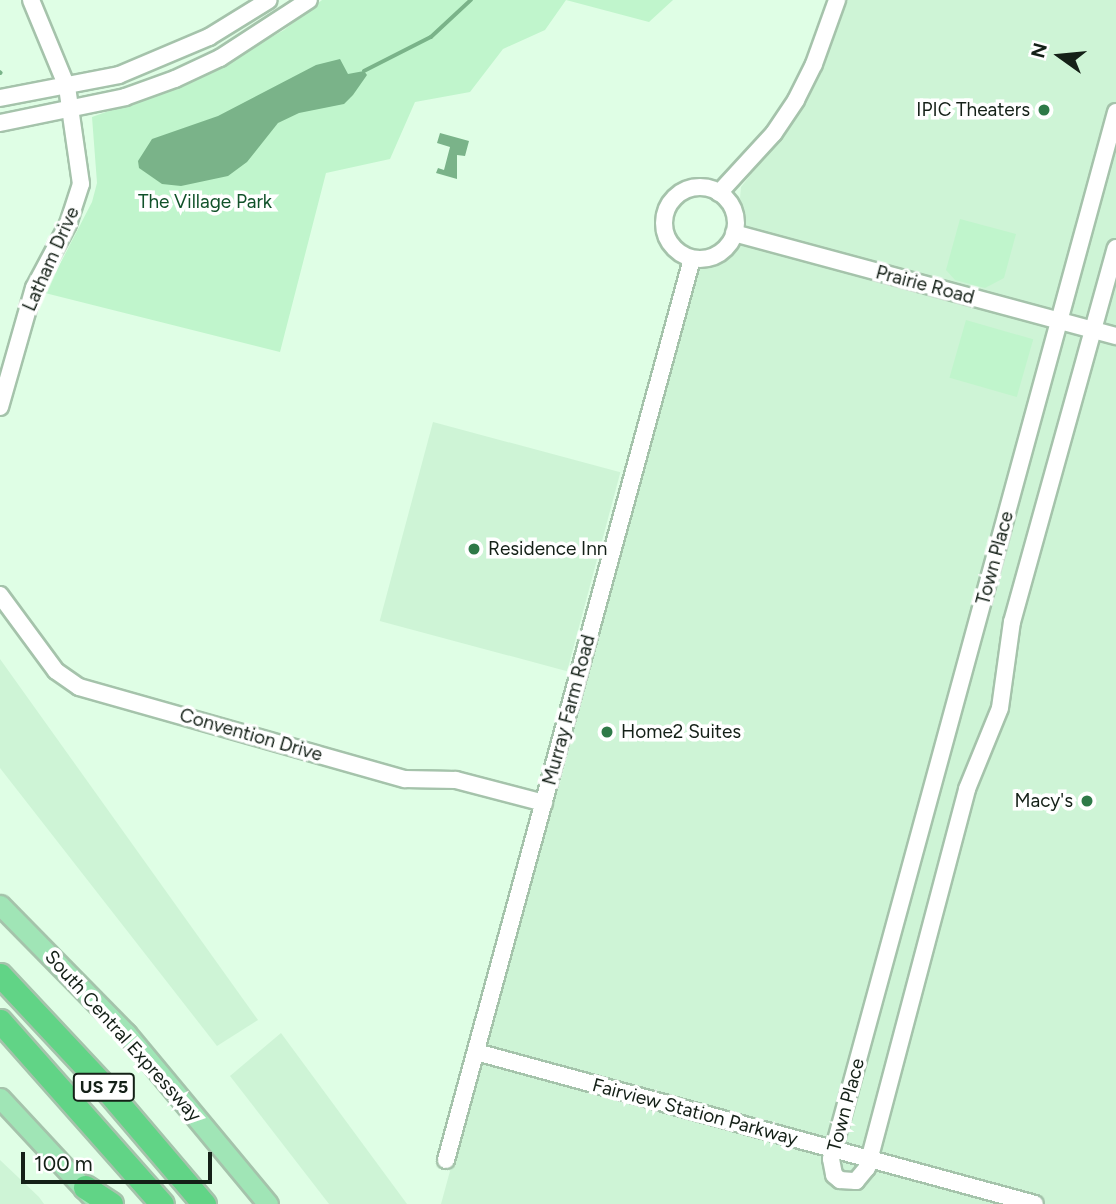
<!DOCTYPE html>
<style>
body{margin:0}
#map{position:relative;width:1116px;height:1204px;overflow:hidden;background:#dffee5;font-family:Figtree,sans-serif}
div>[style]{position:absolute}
.built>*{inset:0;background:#cef4d6;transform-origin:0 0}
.green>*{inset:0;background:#c0f5cc;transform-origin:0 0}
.water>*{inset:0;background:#7ab389}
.stream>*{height:3.5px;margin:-1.75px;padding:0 1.75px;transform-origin:1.75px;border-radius:1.75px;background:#7ab389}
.roads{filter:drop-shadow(2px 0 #a5c3ab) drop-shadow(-2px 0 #a5c3ab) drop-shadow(0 2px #a5c3ab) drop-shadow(0 -2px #a5c3ab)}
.minor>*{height:16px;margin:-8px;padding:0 8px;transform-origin:8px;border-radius:8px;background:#fff}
.minor>.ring{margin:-8px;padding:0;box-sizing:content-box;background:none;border:16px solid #fff;border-radius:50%}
.major>*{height:19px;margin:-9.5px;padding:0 9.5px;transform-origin:9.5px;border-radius:9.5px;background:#a0e5b6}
.highway>*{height:23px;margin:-11.5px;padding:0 11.5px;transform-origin:11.5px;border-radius:11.5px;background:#61d486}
.dots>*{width:19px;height:19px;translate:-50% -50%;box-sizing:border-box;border:4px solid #fff;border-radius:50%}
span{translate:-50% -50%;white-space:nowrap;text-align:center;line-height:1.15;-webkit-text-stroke:7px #fff;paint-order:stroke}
.shield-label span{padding:2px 5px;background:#fff;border:2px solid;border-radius:5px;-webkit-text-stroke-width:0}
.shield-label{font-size:18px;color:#142017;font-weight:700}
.poi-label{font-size:19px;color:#142017}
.right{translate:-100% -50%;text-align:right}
.left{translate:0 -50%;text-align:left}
.park-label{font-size:19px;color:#11522a}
.street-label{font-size:19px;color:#142017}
.north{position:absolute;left:1025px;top:21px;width:70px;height:70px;-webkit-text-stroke:5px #fff;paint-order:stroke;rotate:285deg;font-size:19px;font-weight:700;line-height:28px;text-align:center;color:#142017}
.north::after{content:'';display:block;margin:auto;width:24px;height:32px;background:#142017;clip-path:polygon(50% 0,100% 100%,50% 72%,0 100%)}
.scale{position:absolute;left:21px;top:1152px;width:191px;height:32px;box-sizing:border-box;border:4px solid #142017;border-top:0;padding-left:9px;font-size:21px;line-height:24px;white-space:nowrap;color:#142017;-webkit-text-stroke:5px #fff;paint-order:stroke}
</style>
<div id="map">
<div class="built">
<div style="clip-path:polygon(845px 0,1116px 0,1116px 1204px,441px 1204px,692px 287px,700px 269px,715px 264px,736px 243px,741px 187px,800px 112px)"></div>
<div style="left:433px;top:422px;width:194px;height:206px;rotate:15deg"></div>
<div style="clip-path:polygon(0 659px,258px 1020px,217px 1046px,0 768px)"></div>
<div style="clip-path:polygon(281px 1033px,407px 1204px,329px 1204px,230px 1076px)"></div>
<div style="clip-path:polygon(0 1160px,39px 1197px,44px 1204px,0 1204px)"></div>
</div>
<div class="green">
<div style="clip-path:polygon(322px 0,673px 0,649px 22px,566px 0,545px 30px,503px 49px,470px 92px,415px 102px,390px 159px,326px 173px,280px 352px,45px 293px,92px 202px,97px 183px,92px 117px,195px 80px,284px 30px)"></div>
<div style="clip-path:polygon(960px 219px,1016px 234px,1004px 278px,985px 288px,955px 280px,946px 270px)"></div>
<div style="left:966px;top:320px;width:70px;height:60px;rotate:16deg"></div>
</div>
<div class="water">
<div style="clip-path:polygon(340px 59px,348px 74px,364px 71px,367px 75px,353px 95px,344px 104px,299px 113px,278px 123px,247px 162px,228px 176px,181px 186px,162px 184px,139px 168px,138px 161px,152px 139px,218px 116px,316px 65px)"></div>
<div style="clip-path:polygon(440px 133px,469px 141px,465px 156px,457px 155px,457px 179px,436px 173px,438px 168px,444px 170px,450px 147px,437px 143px)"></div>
</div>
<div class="stream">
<div style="left:364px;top:71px;width:75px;rotate:-26.9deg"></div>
<div style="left:431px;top:37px;width:54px;rotate:-42.8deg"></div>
<div style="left:0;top:72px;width:1px;rotate:45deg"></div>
</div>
<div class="roads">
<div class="minor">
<div style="left:0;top:98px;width:121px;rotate:-10.9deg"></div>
<div style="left:119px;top:75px;width:98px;rotate:-22.9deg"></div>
<div style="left:209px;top:37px;width:70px;rotate:-31.7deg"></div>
<div style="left:1116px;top:112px;width:1085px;rotate:105.23deg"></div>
<div style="left:831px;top:1159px;width:16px;rotate:79deg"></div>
<div style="left:834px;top:1175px;width:8px;rotate:40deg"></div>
<div style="left:840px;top:1180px;width:16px;rotate:4deg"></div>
<div style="left:856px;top:1181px;width:17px;rotate:-50deg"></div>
<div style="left:867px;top:1168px;width:392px;rotate:-75.2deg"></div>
<div style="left:967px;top:789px;width:87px;rotate:-67.8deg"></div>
<div style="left:1000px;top:708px;width:87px;rotate:-82.1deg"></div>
<div style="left:1012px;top:622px;width:388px;rotate:-74.5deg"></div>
<div style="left:0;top:123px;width:128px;rotate:-11.7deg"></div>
<div style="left:125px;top:97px;width:53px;rotate:-19.8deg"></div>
<div style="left:175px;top:79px;width:50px;rotate:-25deg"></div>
<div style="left:220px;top:58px;width:106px;rotate:-33.1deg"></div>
<div class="ring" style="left:664px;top:187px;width:56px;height:56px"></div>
<div style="left:719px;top:193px;width:81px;rotate:-47.5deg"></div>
<div style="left:774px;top:133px;width:40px;rotate:-56deg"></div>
<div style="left:796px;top:100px;width:40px;rotate:-63.4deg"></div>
<div style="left:814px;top:64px;width:68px;rotate:-70.2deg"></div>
<div style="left:734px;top:233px;width:396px;rotate:15.1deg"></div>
<div style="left:0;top:407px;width:124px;rotate:-74.1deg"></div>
<div style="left:34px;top:288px;width:72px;rotate:-62deg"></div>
<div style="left:68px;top:224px;width:42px;rotate:-72deg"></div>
<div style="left:81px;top:184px;width:98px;rotate:-98.2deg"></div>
<div style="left:67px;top:87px;width:94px;rotate:-112.5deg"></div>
<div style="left:0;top:595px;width:94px;rotate:53.6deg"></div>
<div style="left:56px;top:671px;width:28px;rotate:35deg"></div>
<div style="left:79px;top:687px;width:339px;rotate:15.8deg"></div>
<div style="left:405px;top:779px;width:51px;rotate:1.1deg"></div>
<div style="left:456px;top:780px;width:91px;rotate:14.6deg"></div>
<div style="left:476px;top:1052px;width:579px;rotate:15.21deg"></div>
<div style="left:446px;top:1160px;width:934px;rotate:-74.73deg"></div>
</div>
<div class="major">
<div style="left:0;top:905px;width:180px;rotate:45.5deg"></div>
<div style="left:126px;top:1033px;width:222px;rotate:50.3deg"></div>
<div style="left:0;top:1098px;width:135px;rotate:47.1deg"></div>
</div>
<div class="highway">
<div style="left:0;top:975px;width:148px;rotate:46.9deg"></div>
<div style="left:101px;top:1083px;width:159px;rotate:49.6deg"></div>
<div style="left:0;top:1021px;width:244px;rotate:48.5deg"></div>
<div style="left:85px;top:1187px;width:31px;rotate:33deg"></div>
</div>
</div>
<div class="dots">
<div style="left:1044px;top:110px;background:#2e7947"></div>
<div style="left:474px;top:549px;background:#2e7947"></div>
<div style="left:607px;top:732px;background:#2e7947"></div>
<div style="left:1087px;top:801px;background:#2e7947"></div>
</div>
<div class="shield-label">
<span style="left:104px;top:1087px">US 75</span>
</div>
<div class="poi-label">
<span class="right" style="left:1030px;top:110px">IPIC Theaters</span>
<span class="left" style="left:488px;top:549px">Residence Inn</span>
<span class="left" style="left:621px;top:732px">Home2 Suites</span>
<span class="right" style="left:1073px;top:801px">Macy's</span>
</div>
<div class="park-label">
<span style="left:205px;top:202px">The Village Park</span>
</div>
<div class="street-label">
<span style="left:51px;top:259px;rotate:-66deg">Latham Drive</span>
<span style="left:925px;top:285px;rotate:15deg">Prairie Road</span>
<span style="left:995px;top:558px;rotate:-75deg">Town Place</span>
<span style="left:569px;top:710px;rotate:-75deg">Murray Farm Road</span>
<span style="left:251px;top:735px;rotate:16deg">Convention Drive</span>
<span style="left:123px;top:1036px;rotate:48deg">South Central Expressway</span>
<span style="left:846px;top:1105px;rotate:-75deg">Town Place</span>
<span style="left:695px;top:1112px;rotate:15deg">Fairview Station Parkway</span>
</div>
<div class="north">N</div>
<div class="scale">100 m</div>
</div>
